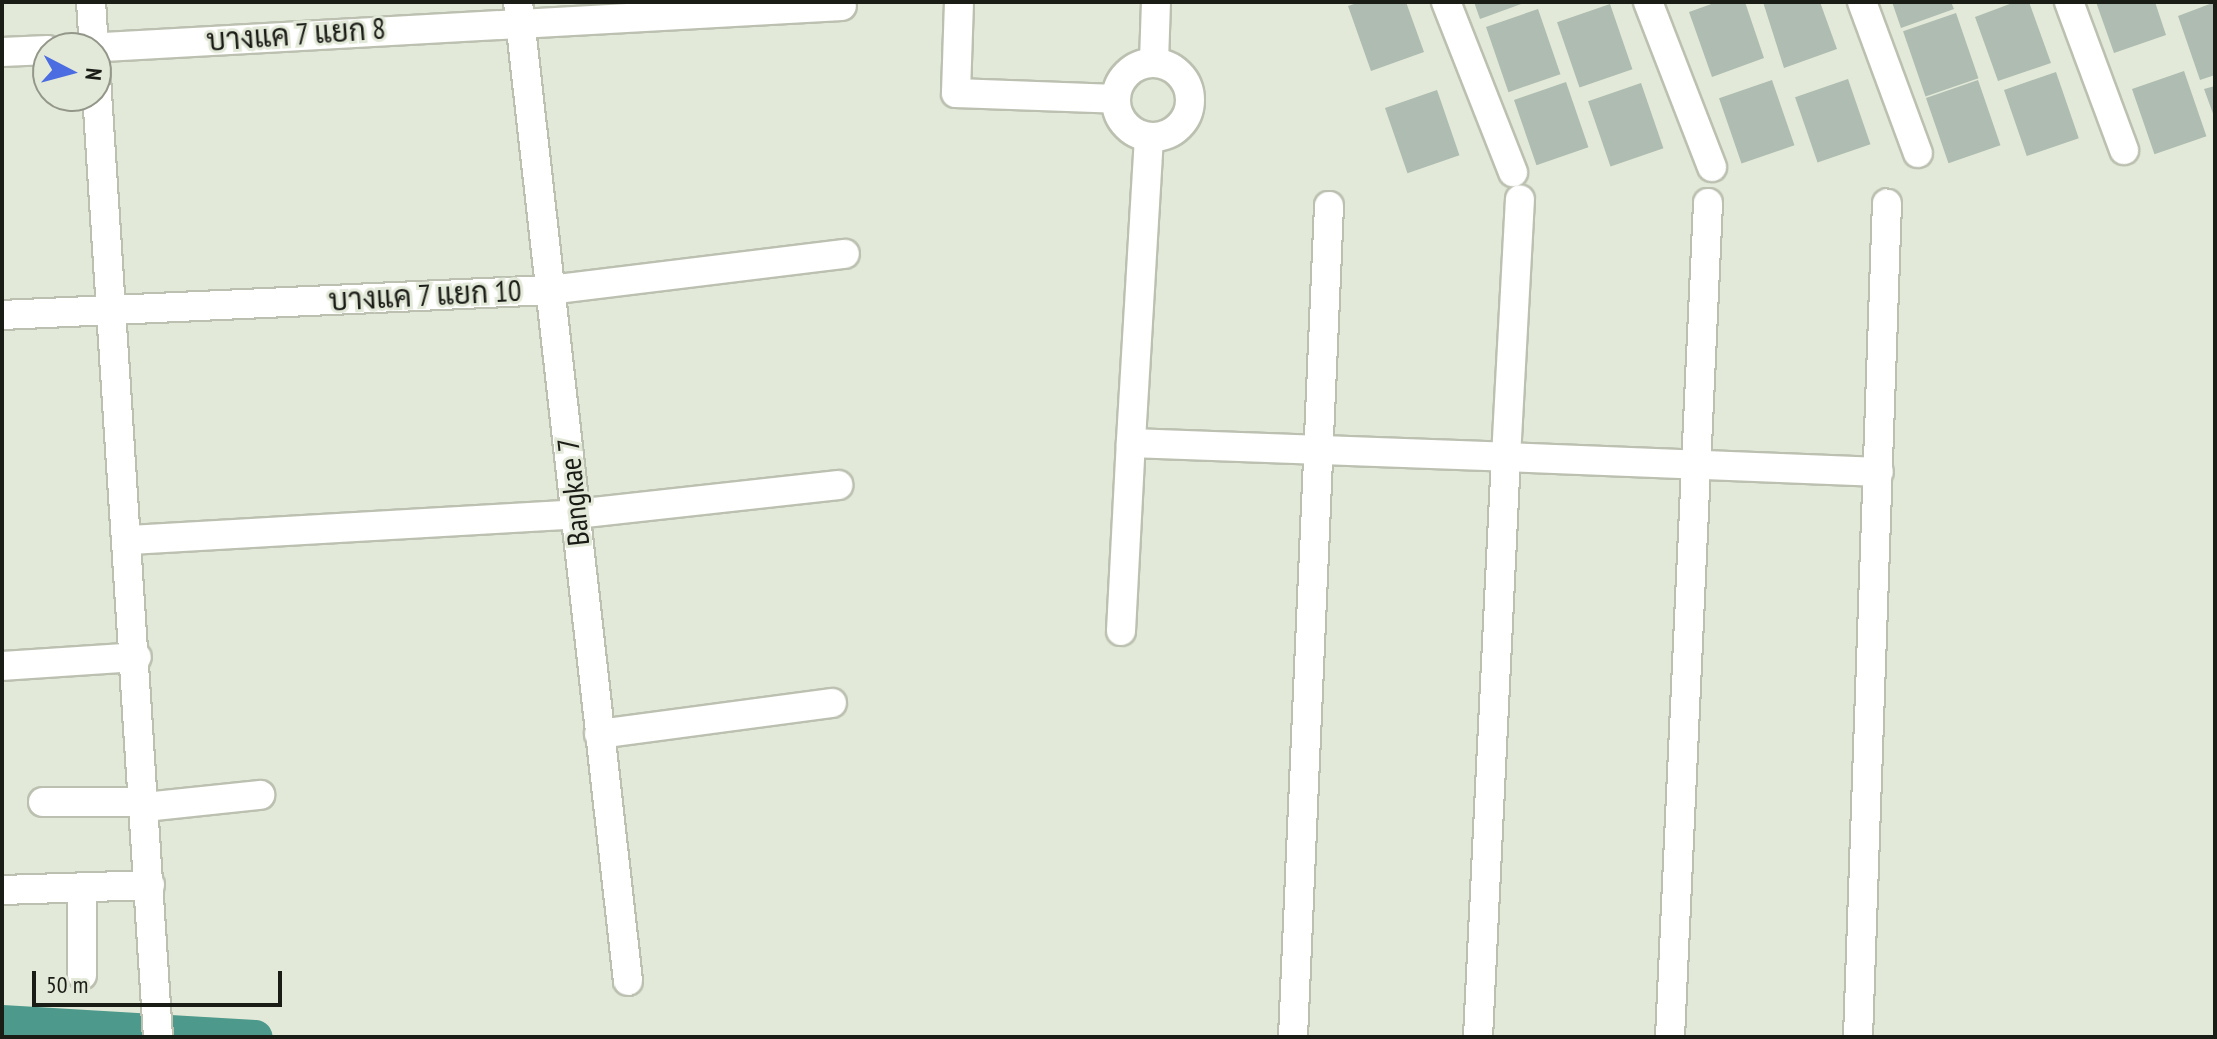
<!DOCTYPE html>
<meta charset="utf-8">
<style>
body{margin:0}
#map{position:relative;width:2217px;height:1039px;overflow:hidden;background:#e3e9d8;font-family:"PT Sans Narrow",Sarabun,sans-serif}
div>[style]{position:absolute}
.canal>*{height:34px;margin:-17px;padding:0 17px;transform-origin:17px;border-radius:17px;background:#4d998b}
.building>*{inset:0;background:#aebcb1;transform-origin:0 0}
.roads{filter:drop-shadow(2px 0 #bbc0b0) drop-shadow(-2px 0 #bbc0b0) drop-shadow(0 2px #bbc0b0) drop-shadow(0 -2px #bbc0b0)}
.minor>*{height:28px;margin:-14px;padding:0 14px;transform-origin:14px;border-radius:14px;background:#fff}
.minor>.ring{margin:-14px;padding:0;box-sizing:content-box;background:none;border:28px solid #fff;border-radius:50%}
span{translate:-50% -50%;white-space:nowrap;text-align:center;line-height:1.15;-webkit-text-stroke:6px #e3e9d8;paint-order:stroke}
.street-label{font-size:30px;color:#1a1c16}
.frame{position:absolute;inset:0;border:4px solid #1a1c16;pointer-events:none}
.north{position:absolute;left:32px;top:32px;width:80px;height:80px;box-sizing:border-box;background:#e3e9d8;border:2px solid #93978a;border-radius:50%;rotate:96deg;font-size:22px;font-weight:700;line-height:32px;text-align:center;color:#1a1c16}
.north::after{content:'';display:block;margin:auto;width:28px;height:36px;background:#4c6de1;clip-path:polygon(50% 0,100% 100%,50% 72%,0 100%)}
.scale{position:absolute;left:32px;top:971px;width:250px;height:36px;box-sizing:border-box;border:4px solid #1a1c16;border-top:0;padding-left:10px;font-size:24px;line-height:28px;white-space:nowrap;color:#1a1c16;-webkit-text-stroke:6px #e3e9d8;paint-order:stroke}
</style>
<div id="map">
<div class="canal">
<div style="left:2px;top:1022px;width:254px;rotate:3.4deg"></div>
</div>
<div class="building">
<div style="clip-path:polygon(1360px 2px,1406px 2px,1424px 52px,1371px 71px,1348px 6px)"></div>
<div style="clip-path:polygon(1474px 2px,1527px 2px,1480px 19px)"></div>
<div style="clip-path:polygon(1717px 2px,1745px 2px,1764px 58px,1712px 77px,1689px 12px)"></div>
<div style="clip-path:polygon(1763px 2px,1820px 2px,1837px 49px,1784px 68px)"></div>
<div style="clip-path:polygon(1892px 2px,1951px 2px,1954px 9px,1901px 28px)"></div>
<div style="clip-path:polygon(2015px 2px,2029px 2px,2051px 63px,1998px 81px,1975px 17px)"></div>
<div style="clip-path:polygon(2096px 2px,2155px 2px,2166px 35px,2114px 53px)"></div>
<div style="clip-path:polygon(2215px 2px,2215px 75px,2200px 80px,2178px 16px)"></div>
<div style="left:1610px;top:4px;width:69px;height:56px;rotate:71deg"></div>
<div style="left:1538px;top:9px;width:69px;height:55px;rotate:71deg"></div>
<div style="left:1956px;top:13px;width:69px;height:56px;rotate:71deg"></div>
<div style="left:2184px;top:71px;width:69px;height:55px;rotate:71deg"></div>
<div style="left:2056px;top:72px;width:70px;height:55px;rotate:71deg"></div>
<div style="left:1848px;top:79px;width:69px;height:56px;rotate:71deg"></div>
<div style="left:1772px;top:80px;width:69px;height:56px;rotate:71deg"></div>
<div style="left:1978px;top:80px;width:69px;height:55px;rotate:71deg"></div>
<div style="left:1566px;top:82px;width:69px;height:55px;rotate:71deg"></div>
<div style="left:1641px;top:83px;width:69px;height:56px;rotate:71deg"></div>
<div style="clip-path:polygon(2215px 86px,2215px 119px,2204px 89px)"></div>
<div style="left:1437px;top:90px;width:69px;height:55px;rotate:71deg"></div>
</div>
<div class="roads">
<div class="minor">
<div style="left:91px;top:2px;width:46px;rotate:86.3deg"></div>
<div style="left:518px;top:2px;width:985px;rotate:83.59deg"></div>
<div style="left:959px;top:2px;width:91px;rotate:91.9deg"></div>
<div style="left:956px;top:93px;width:160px;rotate:2.1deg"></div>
<div style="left:1446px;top:2px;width:183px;rotate:68.5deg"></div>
<div style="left:1648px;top:2px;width:177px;rotate:68.8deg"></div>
<div style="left:1862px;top:2px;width:161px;rotate:69.7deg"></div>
<div style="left:2069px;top:2px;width:158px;rotate:69.6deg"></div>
<div style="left:86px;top:48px;width:757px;rotate:-3.18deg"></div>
<div style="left:2px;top:52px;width:46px;rotate:-2.5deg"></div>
<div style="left:1154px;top:62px;width:60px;rotate:-88.1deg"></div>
<div class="ring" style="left:1116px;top:63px;width:46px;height:46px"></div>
<div style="left:96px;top:78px;width:961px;rotate:86.3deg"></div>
<div style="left:1149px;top:137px;width:307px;rotate:93.4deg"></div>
<div style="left:1131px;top:443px;width:375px;rotate:2.1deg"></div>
<div style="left:1506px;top:457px;width:258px;rotate:-86.9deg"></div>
<div style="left:2px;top:315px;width:549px;rotate:-2.61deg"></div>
<div style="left:550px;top:290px;width:297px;rotate:-7deg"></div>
<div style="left:131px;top:540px;width:446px;rotate:-3.3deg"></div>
<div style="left:576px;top:514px;width:264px;rotate:-6.3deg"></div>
<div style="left:1121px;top:631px;width:188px;rotate:-87deg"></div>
<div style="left:2px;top:666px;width:135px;rotate:-3.8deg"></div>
<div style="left:599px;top:734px;width:235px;rotate:-7.6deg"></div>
<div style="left:43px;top:802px;width:102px"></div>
<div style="left:145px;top:807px;width:116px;rotate:-6deg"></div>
<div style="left:2px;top:890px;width:148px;rotate:-1.9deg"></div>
<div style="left:82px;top:975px;width:88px;rotate:-90deg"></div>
<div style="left:1293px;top:1037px;width:832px;rotate:-87.52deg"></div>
<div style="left:1478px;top:1037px;width:581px;rotate:-87.24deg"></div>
<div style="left:1506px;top:457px;width:373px;rotate:2.3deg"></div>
<div style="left:1670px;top:1037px;width:835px;rotate:-87.39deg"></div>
<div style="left:1858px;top:1037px;width:834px;rotate:-88.01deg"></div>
</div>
</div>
<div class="street-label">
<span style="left:296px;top:34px;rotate:-4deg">บางแค 7 แยก 8</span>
<span style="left:425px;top:295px;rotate:-3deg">บางแค 7 แยก 10</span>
<span style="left:573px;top:492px;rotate:-96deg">Bangkae 7</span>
</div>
<div class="frame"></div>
<div class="north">N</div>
<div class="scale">50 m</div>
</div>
